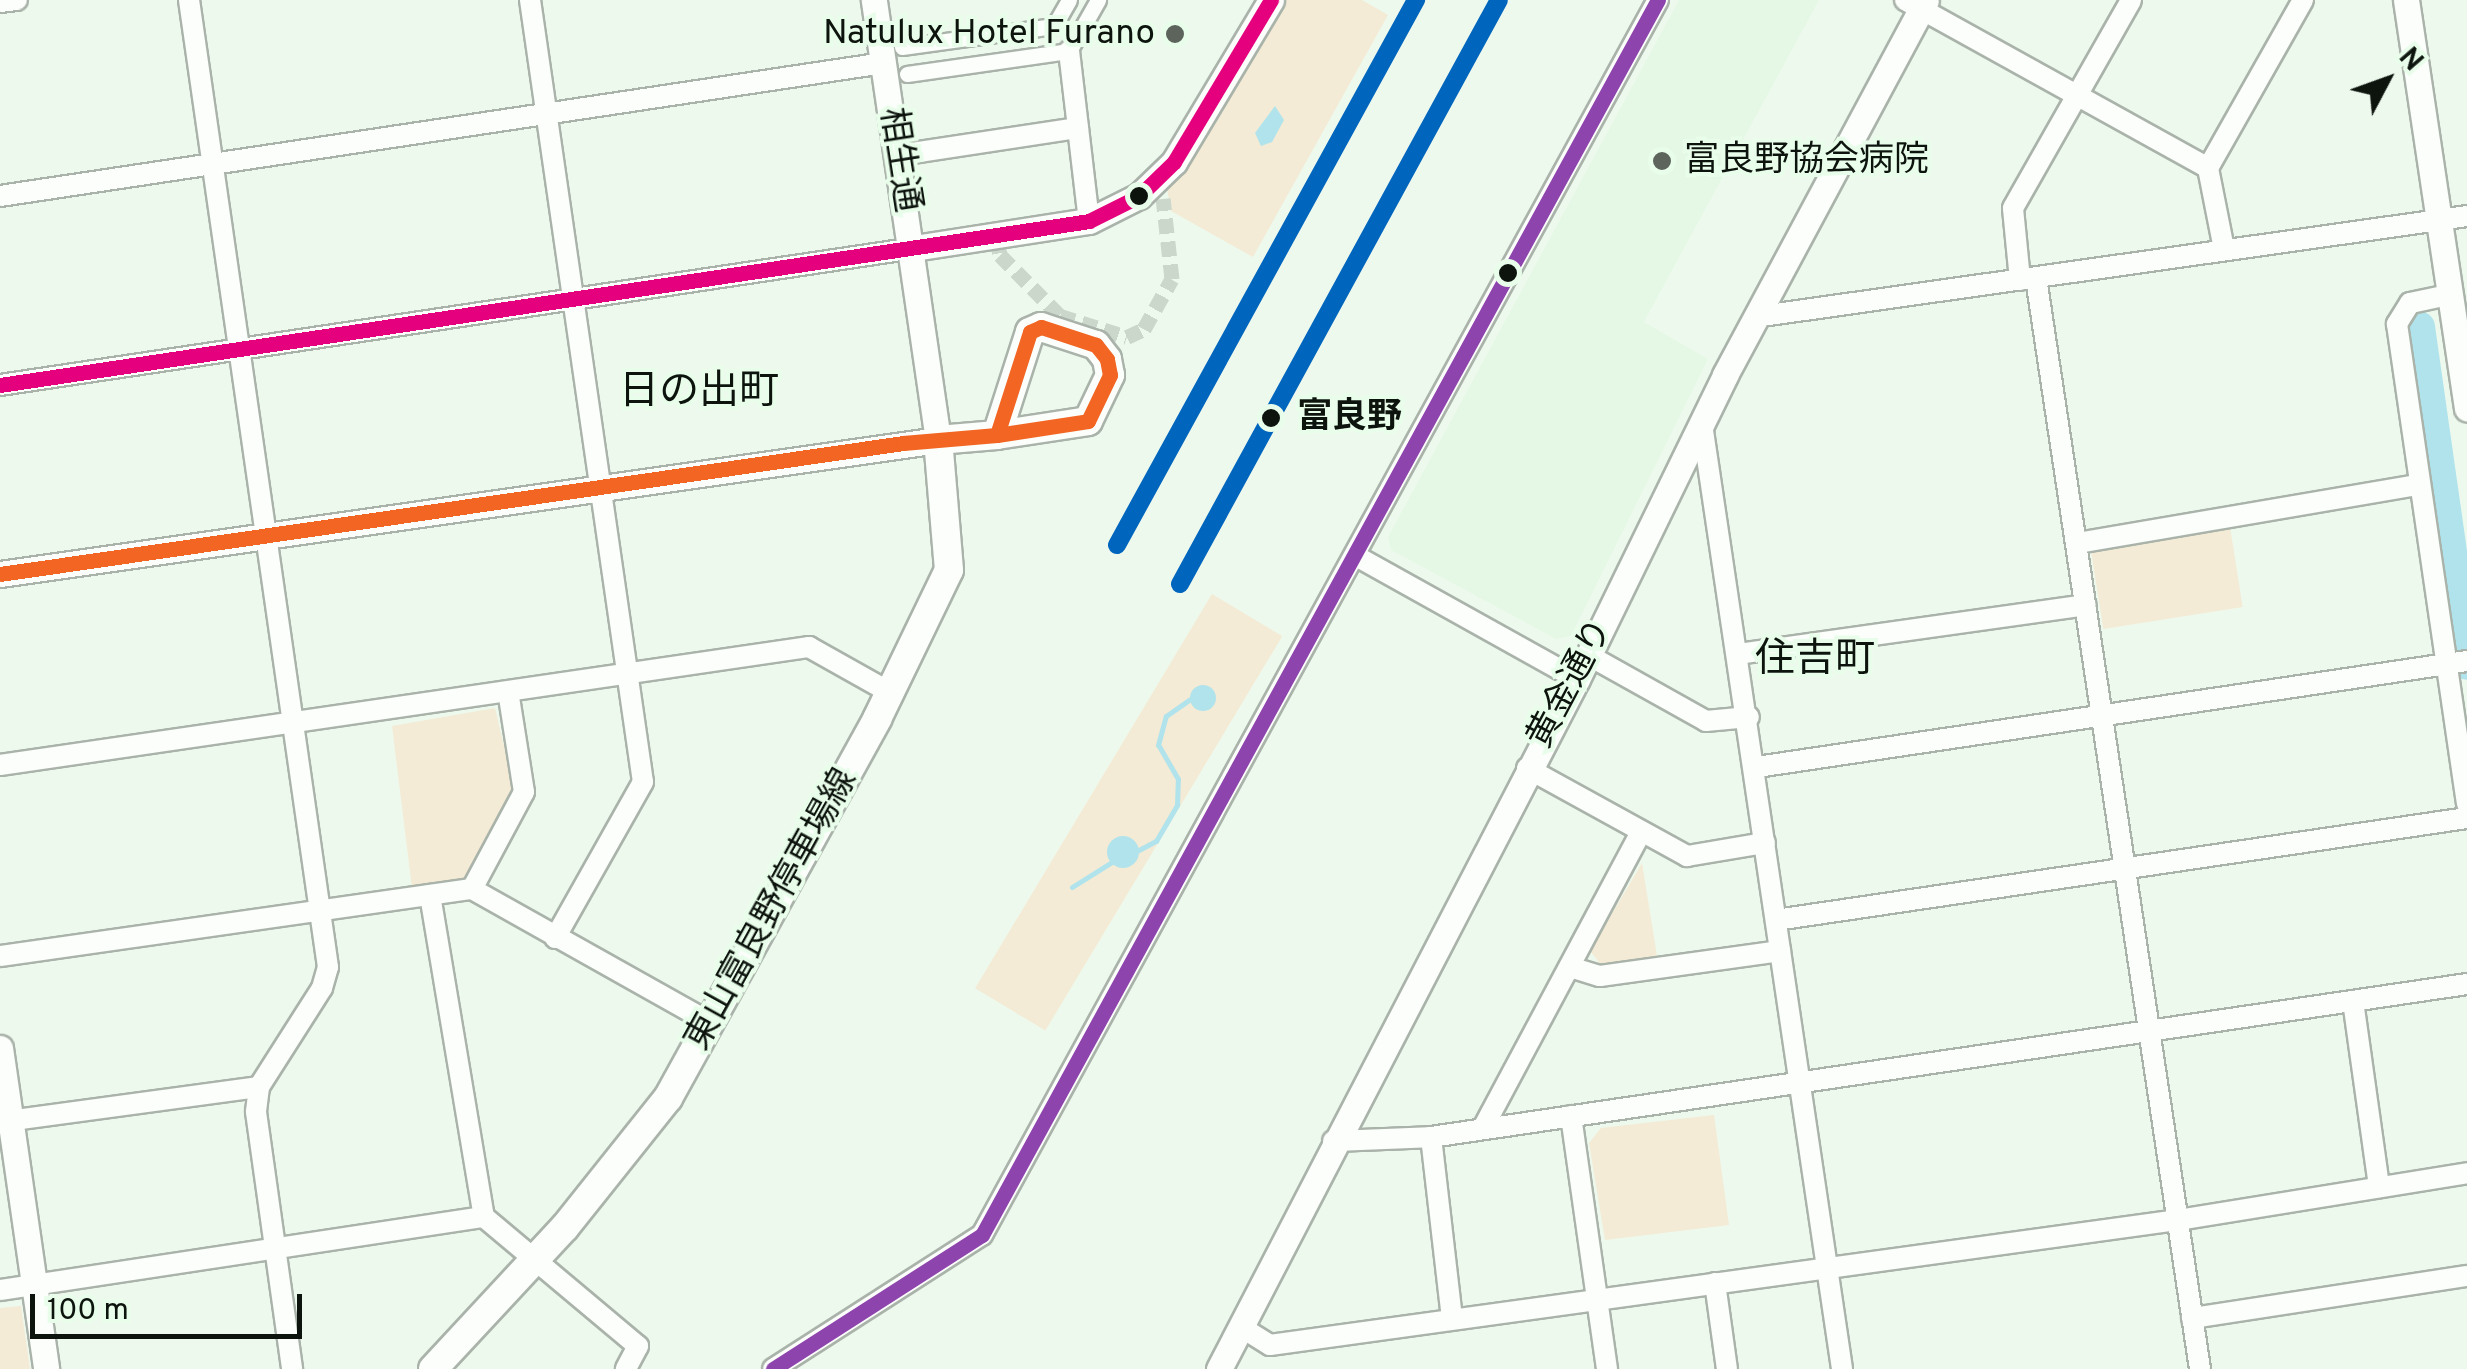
<!DOCTYPE html>
<meta charset="utf-8">
<style>
body{margin:0}
#map{position:relative;width:2467px;height:1369px;overflow:hidden;background:#eef9ee;font-family:Overpass,"Noto Sans JP",sans-serif}
div>[style]{position:absolute}
.built>*{inset:0;background:#e5f8e5}
.green>*{inset:0;background:#f3ebd5;transform-origin:0 0}
.water>*{inset:0;background:#b0e3ec}
.round{border-radius:50%}
.stream>*{height:5px;margin:-2.5px;padding:0 2.5px;transform-origin:2.5px;border-radius:2.5px;background:#b0e3ec}
.river>*{height:32px;margin:-16px;padding:0 16px;transform-origin:16px;border-radius:16px;background:#b0e3ec}
.pedestrian-tunnel>*{height:15px;margin-top:-7.5px;transform-origin:0;background:repeating-linear-gradient(90deg,#ccd7cc 0 15px,transparent 0 23px)}
.roads{filter:drop-shadow(2px 0 #aab3aa) drop-shadow(-2px 0 #aab3aa) drop-shadow(0 2px #aab3aa) drop-shadow(0 -2px #aab3aa)}
.pedestrian>*{height:15px;margin:-7.5px;padding:0 7.5px;transform-origin:7.5px;border-radius:7.5px;background:#fcfefc}
.minor>*{height:20px;margin:-10px;padding:0 10px;transform-origin:10px;border-radius:10px;background:#fcfefc}
.tertiary>*{height:25px;margin:-12.5px;padding:0 12.5px;transform-origin:12.5px;border-radius:12.5px;background:#fcfefc}
.secondary>*{height:28px;margin:-14px;padding:0 14px;transform-origin:14px;border-radius:14px;background:#fcfefc}
.bus-1>*{height:15px;margin:-7.5px;padding:0 7.5px;transform-origin:7.5px;border-radius:7.5px;background:#e5007d}
.bus-2>*{height:15px;margin:-7.5px;padding:0 7.5px;transform-origin:7.5px;border-radius:7.5px;background:#f26522}
.bus-3>*{height:15px;margin:-7.5px;padding:0 7.5px;transform-origin:7.5px;border-radius:7.5px;background:#8e44ad}
.rail-1>*{height:18px;margin:-9px;padding:0 9px;transform-origin:9px;border-radius:9px;background:#0065bd}
.dots>*{width:28px;height:28px;translate:-50% -50%;box-sizing:border-box;border:5px solid #e9feea;border-radius:50%}
span{translate:-50% -50%;white-space:nowrap;text-align:center;line-height:1.15;-webkit-text-stroke:8px #e9feea;paint-order:stroke}
.poi-label{font-size:35px;color:#0d140e}
.right{translate:-100% -50%;text-align:right}
.left{translate:0 -50%;text-align:left}
.street-label{font-size:35px;color:#0d140e}
.stop-label{font-size:35px;color:#0d140e;font-weight:700}
.quarter-label{font-size:40px;color:#0d140e}
.north{position:absolute;left:2337px;top:30px;width:100px;height:100px;-webkit-text-stroke:8px #e9feea;paint-order:stroke;rotate:49deg;font-size:28px;font-weight:700;line-height:40px;text-align:center;color:#0d140e}
.north::after{content:'';display:block;margin:auto;width:35px;height:45px;background:#0d140e;clip-path:polygon(50% 0,100% 100%,50% 72%,0 100%)}
.scale{position:absolute;left:30px;top:1294px;width:272px;height:45px;box-sizing:border-box;border:5px solid #0d140e;border-top:0;padding-left:12px;font-size:30px;line-height:35px;white-space:nowrap;color:#0d140e;-webkit-text-stroke:8px #e9feea;paint-order:stroke}
</style>
<div id="map">
<div class="built">
<div style="clip-path:polygon(1679px 0,1819px 0,1644px 322px,1708px 359px,1571px 636px,1556px 639px,1391px 550px,1388px 537px)"></div>
</div>
<div class="green">
<div style="clip-path:polygon(1284px 0,1362px 0,1388px 15px,1253px 257px,1171px 211px,1166px 184px,1216px 123px)"></div>
<div style="left:2230px;top:527px;width:81px;height:141px;rotate:81deg"></div>
<div style="left:1212px;top:594px;width:82px;height:460px;rotate:31deg"></div>
<div style="clip-path:polygon(495px 708px,514px 789px,470px 879px,412px 888px,392px 726px)"></div>
<div style="clip-path:polygon(1642px 863px,1657px 956px,1602px 966px,1590px 951px)"></div>
<div style="clip-path:polygon(1714px 1115px,1729px 1225px,1605px 1240px,1589px 1143px,1601px 1128px)"></div>
<div style="clip-path:polygon(21px 1306px,30px 1369px,0 1369px,0 1308px)"></div>
</div>
<div class="water">
<div style="clip-path:polygon(1275px 106px,1284px 120px,1272px 142px,1261px 146px,1255px 133px)"></div>
<div class="round" style="left:1190px;top:685px;width:26px;height:26px"></div>
<div class="round" style="left:1107px;top:836px;width:32px;height:32px"></div>
</div>
<div class="stream">
<div style="left:1135px;top:852px;width:24px;rotate:-28deg"></div>
<div style="left:1156px;top:841px;width:42px;rotate:-59.7deg"></div>
<div style="left:1177px;top:805px;width:26px;rotate:-88deg"></div>
<div style="left:1178px;top:779px;width:39px;rotate:-120deg"></div>
<div style="left:1158px;top:745px;width:30px;rotate:-75deg"></div>
<div style="left:1166px;top:716px;width:29px;rotate:-35deg"></div>
<div style="left:1072px;top:887px;width:51px;rotate:-32.1deg"></div>
</div>
<div class="river">
<div style="left:2419px;top:327px;width:340px;rotate:81.9deg"></div>
</div>
<div class="pedestrian-tunnel">
<div style="left:997px;top:238px;width:17px;rotate:80deg"></div>
<div style="left:1000px;top:255px;width:86px;rotate:45.5deg"></div>
<div style="left:1060px;top:316px;width:70px;rotate:17.4deg"></div>
<div style="left:1127px;top:337px;width:19px;rotate:-25deg"></div>
<div style="left:1144px;top:329px;width:57px;rotate:-60.8deg"></div>
<div style="left:1172px;top:279px;width:81px;rotate:-96.3deg"></div>
</div>
<div class="roads">
<div class="pedestrian">
<div style="left:902px;top:47px;width:153px;rotate:-7.9deg"></div>
<div style="left:1054px;top:26px;width:30px;rotate:-60deg"></div>
<div style="left:907px;top:74px;width:164px;rotate:-8.1deg"></div>
<div style="left:1069px;top:51px;width:59px;rotate:-60.4deg"></div>
</div>
<div class="minor">
<div style="left:189px;top:0;width:977px;rotate:81.82deg"></div>
<div style="left:328px;top:967px;width:22px;rotate:106deg"></div>
<div style="left:322px;top:988px;width:117px;rotate:122.5deg"></div>
<div style="left:259px;top:1087px;width:25px;rotate:97deg"></div>
<div style="left:256px;top:1112px;width:260px;rotate:82deg"></div>
<div style="left:530px;top:0;width:790px;rotate:81.78deg"></div>
<div style="left:643px;top:782px;width:179px;rotate:119.4deg"></div>
<div style="left:1905px;top:0;width:346px;rotate:29deg"></div>
<div style="left:0;top:2px;width:17px;rotate:-7deg"></div>
<div style="left:1069px;top:51px;width:171px;rotate:83.3deg"></div>
<div style="left:899px;top:155px;width:181px;rotate:-8.6deg"></div>
<div style="left:0;top:196px;width:894px;rotate:-8.56deg"></div>
<div style="left:2224px;top:249px;width:83px;rotate:-101.2deg"></div>
<div style="left:2208px;top:168px;width:193px;rotate:-60.5deg"></div>
<div style="left:2036px;top:278px;width:1103px;rotate:81.45deg"></div>
<div style="left:2020px;top:280px;width:72px;rotate:-95.6deg"></div>
<div style="left:2013px;top:208px;width:239px;rotate:-60.4deg"></div>
<div style="left:2448px;top:295px;width:39px;rotate:168deg"></div>
<div style="left:2410px;top:303px;width:25px;rotate:122deg"></div>
<div style="left:2397px;top:324px;width:485px;rotate:81.7deg"></div>
<div style="left:1755px;top:317px;width:719px;rotate:-8.07deg"></div>
<div style="left:0;top:385px;width:924px;rotate:-8.52deg"></div>
<div style="left:1702px;top:424px;width:955px;rotate:81.57deg"></div>
<div style="left:2078px;top:543px;width:345px;rotate:-9.7deg"></div>
<div style="left:1356px;top:556px;width:253px;rotate:29.1deg"></div>
<div style="left:1738px;top:654px;width:351px;rotate:-8deg"></div>
<div style="left:1588px;top:655px;width:135px;rotate:29.2deg"></div>
<div style="left:1706px;top:721px;width:43px;rotate:-5.3deg"></div>
<div style="left:0;top:765px;width:818px;rotate:-8.3deg"></div>
<div style="left:809px;top:647px;width:94px;rotate:29.3deg"></div>
<div style="left:1757px;top:767px;width:718px;rotate:-8.49deg"></div>
<div style="left:1527px;top:768px;width:183px;rotate:28.8deg"></div>
<div style="left:1687px;top:856px;width:79px;rotate:-9.5deg"></div>
<div style="left:472px;top:889px;width:110px;rotate:-61.8deg"></div>
<div style="left:524px;top:792px;width:102px;rotate:-99deg"></div>
<div style="left:430px;top:895px;width:326px;rotate:80.5deg"></div>
<div style="left:1776px;top:920px;width:698px;rotate:-8.4deg"></div>
<div style="left:0;top:956px;width:477px;rotate:-8.1deg"></div>
<div style="left:472px;top:889px;width:272px;rotate:29.3deg"></div>
<div style="left:1570px;top:967px;width:31px;rotate:17deg"></div>
<div style="left:1600px;top:976px;width:182px;rotate:-7.9deg"></div>
<div style="left:2353px;top:1001px;width:188px;rotate:82deg"></div>
<div style="left:1571px;top:1116px;width:256px;rotate:81.9deg"></div>
<div style="left:0;top:1122px;width:261px;rotate:-7.7deg"></div>
<div style="left:1483px;top:1128px;width:333px;rotate:-61.9deg"></div>
<div style="left:1431px;top:1137px;width:182px;rotate:83.4deg"></div>
<div style="left:1333px;top:1141px;width:98px;rotate:-2.3deg"></div>
<div style="left:1431px;top:1137px;width:1047px;rotate:-8.4deg"></div>
<div style="left:1715px;top:1283px;width:87px;rotate:82.1deg"></div>
<div style="left:0;top:1290px;width:489px;rotate:-8.6deg"></div>
<div style="left:484px;top:1217px;width:201px;rotate:40deg"></div>
<div style="left:638px;top:1346px;width:26px;rotate:118deg"></div>
<div style="left:2192px;top:1318px;width:278px;rotate:-8.7deg"></div>
<div style="left:1241px;top:1327px;width:34px;rotate:32deg"></div>
<div style="left:1270px;top:1345px;width:917px;rotate:-7.84deg"></div>
<div style="left:2178px;top:1220px;width:293px;rotate:-9.2deg"></div>
<div style="left:773px;top:1369px;width:248px;rotate:-32.7deg"></div>
<div style="left:982px;top:1235px;width:1408px;rotate:-61.31deg"></div>
</div>
<div class="tertiary">
<div style="left:2406px;top:0;width:413px;rotate:81.5deg"></div>
<div style="left:914px;top:248px;width:177px;rotate:-8.8deg"></div>
<div style="left:1089px;top:221px;width:56px;rotate:-26.6deg"></div>
<div style="left:1139px;top:196px;width:49px;rotate:-44.2deg"></div>
<div style="left:1174px;top:162px;width:189px;rotate:-59.1deg"></div>
<div style="left:0;top:574px;width:948px;rotate:-8.13deg"></div>
<div style="left:938px;top:440px;width:445px;rotate:-98.3deg"></div>
<div style="left:0;top:1048px;width:324px;rotate:81.8deg"></div>
<div style="left:1219px;top:1369px;width:777px;rotate:-62.58deg"></div>
<div style="left:1577px;top:679px;width:338px;rotate:-64deg"></div>
<div style="left:1725px;top:375px;width:425px;rotate:-61.8deg"></div>
</div>
<div class="secondary">
<div style="left:433px;top:1369px;width:194px;rotate:-47.1deg"></div>
<div style="left:565px;top:1227px;width:165px;rotate:-51.4deg"></div>
<div style="left:668px;top:1098px;width:433px;rotate:-61.1deg"></div>
<div style="left:877px;top:719px;width:165px;rotate:-64.2deg"></div>
<div style="left:949px;top:570px;width:130px;rotate:-94.8deg"></div>
<div style="left:938px;top:440px;width:59px;rotate:-4.8deg"></div>
<div style="left:997px;top:435px;width:92px;rotate:-8.7deg"></div>
<div style="left:1088px;top:421px;width:51px;rotate:-64.4deg"></div>
<div style="left:1110px;top:375px;width:16px;rotate:-101deg"></div>
<div style="left:1107px;top:359px;width:18px;rotate:-128deg"></div>
<div style="left:1096px;top:345px;width:58px;rotate:-161.9deg"></div>
<div style="left:1041px;top:327px;width:12px;rotate:156deg"></div>
<div style="left:1030px;top:332px;width:108px;rotate:107.8deg"></div>
</div>
</div>
<div class="bus-1">
<div style="left:0;top:385px;width:1101px;rotate:-8.56deg"></div>
<div style="left:1089px;top:221px;width:56px;rotate:-26.6deg"></div>
<div style="left:1139px;top:196px;width:49px;rotate:-44.2deg"></div>
<div style="left:1174px;top:162px;width:189px;rotate:-59.1deg"></div>
</div>
<div class="bus-2">
<div style="left:0;top:574px;width:912px;rotate:-8.25deg"></div>
<div style="left:903px;top:443px;width:94px;rotate:-4.9deg"></div>
<div style="left:997px;top:435px;width:92px;rotate:-8.7deg"></div>
<div style="left:1088px;top:421px;width:51px;rotate:-64.4deg"></div>
<div style="left:1110px;top:375px;width:16px;rotate:-101deg"></div>
<div style="left:1107px;top:359px;width:18px;rotate:-128deg"></div>
<div style="left:1096px;top:345px;width:58px;rotate:-161.9deg"></div>
<div style="left:1041px;top:327px;width:12px;rotate:156deg"></div>
<div style="left:1030px;top:332px;width:108px;rotate:107.8deg"></div>
</div>
<div class="bus-3">
<div style="left:773px;top:1369px;width:248px;rotate:-32.7deg"></div>
<div style="left:982px;top:1235px;width:1408px;rotate:-61.31deg"></div>
</div>
<div class="rail-1">
<div style="left:1117px;top:545px;width:622px;rotate:-61.25deg"></div>
<div style="left:1180px;top:584px;width:665px;rotate:-61.36deg"></div>
</div>
<div class="dots">
<div style="left:1175px;top:34px;background:#5c645c"></div>
<div style="left:1662px;top:161px;background:#5c645c"></div>
<div style="left:1139px;top:196px;background:#0d140e"></div>
<div style="left:1508px;top:273px;background:#0d140e"></div>
<div style="left:1271px;top:418px;background:#0d140e"></div>
</div>
<div class="poi-label">
<span class="right" style="left:1155px;top:34px">Natulux Hotel Furano</span>
<span class="left" style="left:1684px;top:161px">富良野協会病院</span>
</div>
<div class="street-label">
<span style="left:899px;top:160px;rotate:81deg">相生通</span>
<span style="left:1571px;top:684px;rotate:-62deg">黄金通り</span>
<span style="left:772px;top:910px;rotate:-61deg">東山富良野停車場線</span>
</div>
<div class="stop-label">
<span class="left" style="left:1297px;top:418px">富良野</span>
</div>
<div class="quarter-label">
<span style="left:699px;top:393px">日の出町</span>
<span style="left:1815px;top:661px">住吉町</span>
</div>
<div class="north">N</div>
<div class="scale">100 m</div>
</div>
